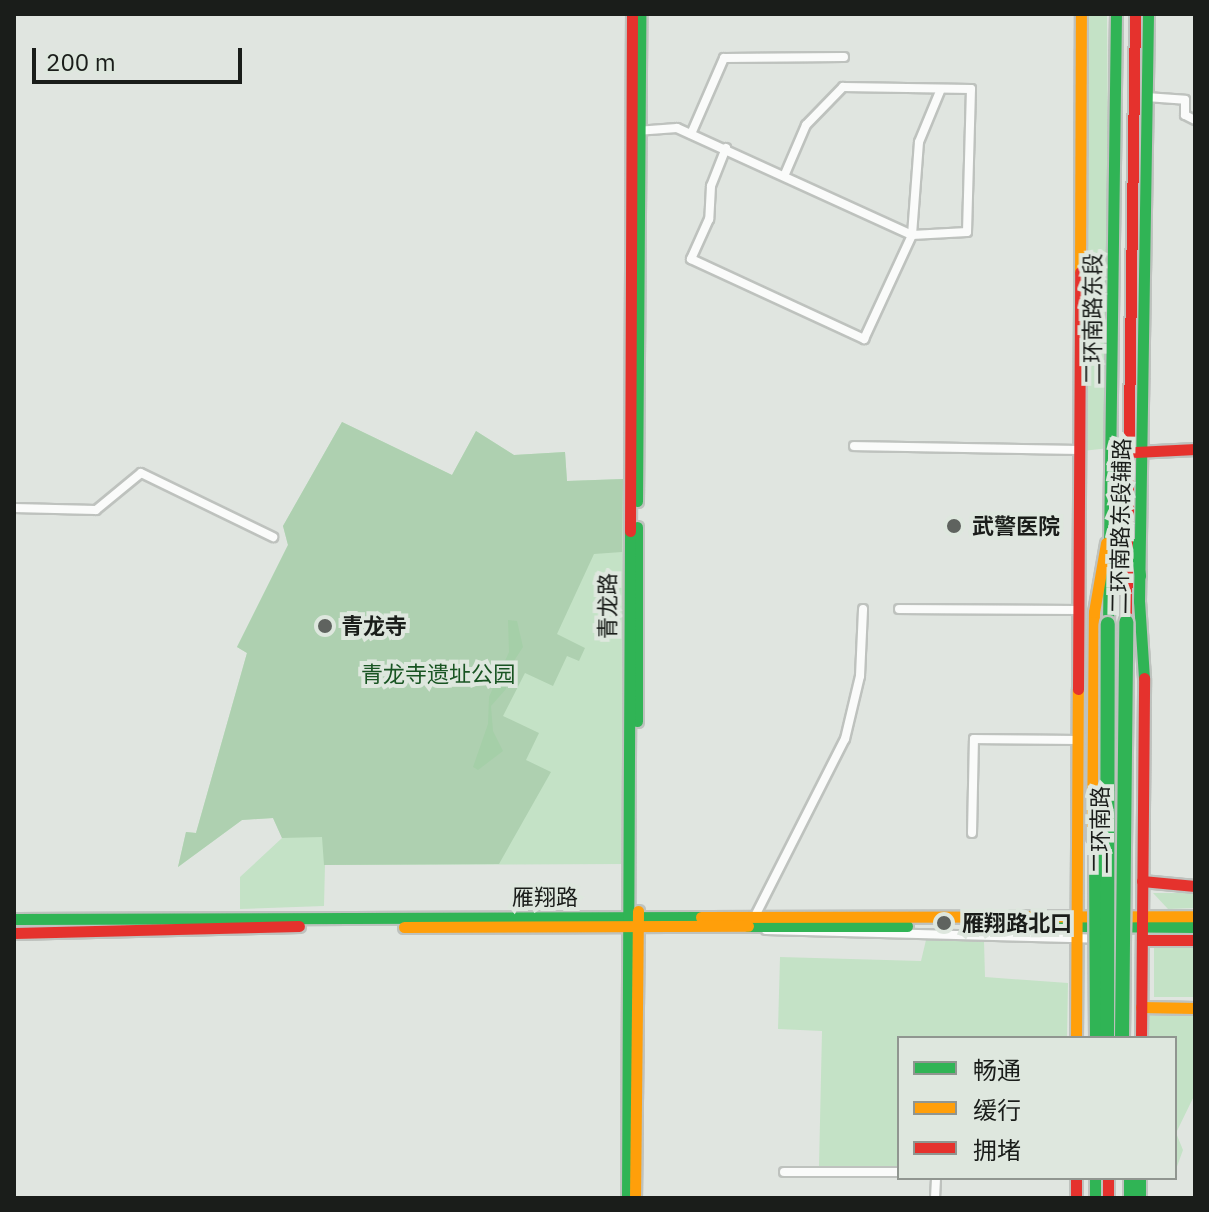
<!DOCTYPE html>
<meta charset="utf-8">
<style>
body{margin:0}
#map{position:relative;width:1209px;height:1212px;overflow:hidden;background:#e0e5e0;font-family:"IBM Plex Sans","Noto Sans SC",sans-serif}
div>[style]{position:absolute}
.green>*{inset:0;background:#c4e2c6;transform-origin:0 0}
.forest>*{inset:0;background:#aed0b0}
.water>*{inset:0;background:#a5cfa8}
.roads{filter:drop-shadow(2px 0 #bec2be) drop-shadow(-2px 0 #bec2be) drop-shadow(0 2px #bec2be) drop-shadow(0 -2px #bec2be)}
.street>*{height:8px;margin:-4px;padding:0 4px;transform-origin:4px;border-radius:4px;background:#fafbfa}
.fast>*{height:11px;margin:-5.5px;padding:0 5.5px;transform-origin:5.5px;border-radius:5.5px;background:#30b455}
.slow>*{height:11px;margin:-5.5px;padding:0 5.5px;transform-origin:5.5px;border-radius:5.5px;background:#ff9f0a}
.jam>*{height:11px;margin:-5.5px;padding:0 5.5px;transform-origin:5.5px;border-radius:5.5px;background:#e5322d}
.bridges{filter:drop-shadow(2px 0 #bec2be) drop-shadow(-2px 0 #bec2be) drop-shadow(0 2px #bec2be) drop-shadow(0 -2px #bec2be)}
.fast-bridge>*{height:14px;margin:-7px;padding:0 7px;transform-origin:7px;border-radius:7px;background:#30b455}
.dots>*{width:22px;height:22px;translate:-50% -50%;box-sizing:border-box;border:4px solid #dee7de;border-radius:50%}
span{translate:-50% -50%;white-space:nowrap;text-align:center;line-height:1.15;-webkit-text-stroke:8px #dee7de;paint-order:stroke}
.street-label{font-size:22px;color:#1a1d1a}
.poi-label{font-size:22px;color:#1a1d1a;font-weight:700}
.left{translate:0 -50%;text-align:left}
.park-label{font-size:22px;color:#185422}
.frame{position:absolute;inset:0;border:16px solid #1a1d1a;pointer-events:none}
.legend{position:absolute;left:897px;top:1036px;width:280px;height:144px;box-sizing:border-box;background:#dee7de;border:2px solid #909690;margin:0;padding:10px 14px;list-style:none;font-size:24px;color:#1a1d1a}
.legend li{display:flex;align-items:center;gap:16px;height:40px}
.legend b{width:40px;border:2px solid #909690}
.scale{position:absolute;left:32px;top:48px;width:210px;height:36px;box-sizing:border-box;border:4px solid #1a1d1a;border-top:0;padding-left:10px;font-size:24px;line-height:28px;white-space:nowrap;color:#1a1d1a;-webkit-text-stroke:6px #dee7de;paint-order:stroke}
</style>
<div id="map">
<div class="green">
<div style="clip-path:polygon(1086px 14px,1107px 14px,1110px 448px,1082px 451px)"></div>
<div style="clip-path:polygon(342px 422px,452px 475px,476px 431px,514px 455px,565px 452px,567px 481px,623px 479px,626px 864px,325px 865px,324px 906px,240px 909px,240px 877px,282px 838px,273px 818px,242px 820px,178px 867px,186px 832px,196px 833px,247px 653px,237px 647px,288px 545px,283px 526px)"></div>
<div style="clip-path:polygon(1153px 893px,1195px 893px,1195px 908px,1168px 909px)"></div>
<div style="left:1195px;top:939px;width:58px;height:41px;rotate:90deg"></div>
<div style="clip-path:polygon(926px 940px,984px 941px,985px 977px,1068px 983px,1067px 1038px,899px 1038px,899px 1166px,819px 1166px,822px 1031px,778px 1029px,780px 957px,921px 961px)"></div>
<div style="clip-path:polygon(1148px 1015px,1195px 1015px,1195px 1094px,1176px 1133px,1183px 1150px,1175px 1172px,1175px 1038px,1148px 1038px)"></div>
</div>
<div class="forest">
<div style="clip-path:polygon(342px 422px,452px 475px,476px 431px,514px 455px,565px 452px,567px 481px,623px 479px,622px 552px,594px 554px,557px 634px,585px 648px,579px 661px,567px 656px,553px 686px,525px 673px,503px 716px,539px 733px,526px 760px,551px 772px,499px 864px,324px 865px,322px 837px,282px 838px,273px 818px,242px 820px,178px 867px,186px 832px,196px 833px,247px 653px,237px 647px,288px 545px,283px 526px)"></div>
</div>
<div class="water">
<div style="clip-path:polygon(508px 620px,517px 621px,523px 647px,505px 675px,506px 689px,491px 706px,493px 731px,503px 751px,478px 770px,473px 767px,488px 724px,489px 697px,509px 652px)"></div>
</div>
<div class="roads">
<div class="street">
<div style="left:1146px;top:97px;width:39px;rotate:4deg"></div>
<div style="left:1185px;top:100px;width:15px;rotate:90deg"></div>
<div style="left:1185px;top:115px;width:11px;rotate:27deg"></div>
<div style="left:636px;top:131px;width:41px;rotate:-4.2deg"></div>
<div style="left:677px;top:128px;width:258px;rotate:24.5deg"></div>
<div style="left:912px;top:235px;width:55px;rotate:-3.1deg"></div>
<div style="left:967px;top:232px;width:143px;rotate:-88.4deg"></div>
<div style="left:971px;top:89px;width:128px;rotate:-179.1deg"></div>
<div style="left:843px;top:87px;width:53px;rotate:134.2deg"></div>
<div style="left:806px;top:125px;width:53px;rotate:113.2deg"></div>
<div style="left:691px;top:134px;width:83px;rotate:-66.5deg"></div>
<div style="left:724px;top:58px;width:120px;rotate:-0.5deg"></div>
<div style="left:726px;top:148px;width:41px;rotate:111.5deg"></div>
<div style="left:711px;top:186px;width:33px;rotate:93deg"></div>
<div style="left:709px;top:219px;width:44px;rotate:114.2deg"></div>
<div style="left:691px;top:259px;width:191px;rotate:24.8deg"></div>
<div style="left:864px;top:339px;width:115px;rotate:-65.2deg"></div>
<div style="left:912px;top:235px;width:93px;rotate:-85.7deg"></div>
<div style="left:919px;top:142px;width:57px;rotate:-67.5deg"></div>
<div style="left:854px;top:446px;width:221px;rotate:1deg"></div>
<div style="left:14px;top:508px;width:82px;rotate:1.4deg"></div>
<div style="left:96px;top:510px;width:58px;rotate:-39.4deg"></div>
<div style="left:141px;top:473px;width:147px;rotate:25.9deg"></div>
<div style="left:899px;top:609px;width:175px;rotate:0.3deg"></div>
<div style="left:972px;top:833px;width:94px;rotate:-88.8deg"></div>
<div style="left:974px;top:739px;width:100px;rotate:0.6deg"></div>
<div style="left:754px;top:918px;width:201px;rotate:-63.1deg"></div>
<div style="left:845px;top:739px;width:65px;rotate:-76.6deg"></div>
<div style="left:860px;top:676px;width:67px;rotate:-87.4deg"></div>
<div style="left:766px;top:930px;width:333px;rotate:1.5deg"></div>
<div style="left:784px;top:1172px;width:115px"></div>
<div style="left:935px;top:1198px;width:20px;rotate:-87deg"></div>
</div>
<div class="fast">
<div style="left:637px;top:501px;width:487px;rotate:-89.6deg"></div>
<div style="left:637px;top:527px;width:194px;rotate:90deg"></div>
<div style="left:1134px;top:544px;width:32px;rotate:79deg"></div>
<div style="left:1108px;top:624px;width:610px;rotate:-89.25deg"></div>
<div style="left:1144px;top:678px;width:77px;rotate:-93.7deg"></div>
<div style="left:1139px;top:601px;width:587px;rotate:-89.12deg"></div>
<div style="left:14px;top:919px;width:687px;rotate:-0.17deg"></div>
<div style="left:980px;top:925px;width:215px;rotate:0.5deg"></div>
<div style="left:748px;top:926px;width:159px"></div>
<div style="left:1095px;top:1178px;width:20px;rotate:90deg"></div>
<div style="left:1129px;top:1178px;width:20px;rotate:90deg"></div>
<div style="left:1140px;top:1178px;width:20px;rotate:90deg"></div>
<div style="left:627px;top:1198px;width:667px;rotate:-89.74deg"></div>
</div>
<div class="slow">
<div style="left:1080px;top:272px;width:258px;rotate:-89.8deg"></div>
<div style="left:1092px;top:837px;width:225px;rotate:-89.5deg"></div>
<div style="left:1094px;top:612px;width:70px;rotate:-80.1deg"></div>
<div style="left:701px;top:917px;width:494px;rotate:-0.1deg"></div>
<div style="left:404px;top:927px;width:344px;rotate:-0.2deg"></div>
<div style="left:1141px;top:1007px;width:54px;rotate:1.1deg"></div>
<div style="left:1076px;top:1038px;width:349px;rotate:-89.7deg"></div>
<div style="left:635px;top:1198px;width:287px;rotate:-89.4deg"></div>
</div>
<div class="jam">
<div style="left:1136px;top:452px;width:59px;rotate:-2.9deg"></div>
<div style="left:630px;top:531px;width:517px;rotate:-89.78deg"></div>
<div style="left:1126px;top:622px;width:608px;rotate:-89.15deg"></div>
<div style="left:1078px;top:689px;width:417px;rotate:-89.7deg"></div>
<div style="left:1142px;top:881px;width:53px;rotate:5.4deg"></div>
<div style="left:14px;top:933px;width:285px;rotate:-1.4deg"></div>
<div style="left:1142px;top:940px;width:53px"></div>
<div style="left:1141px;top:1038px;width:360px;rotate:-89.5deg"></div>
<div style="left:1076px;top:1178px;width:20px;rotate:90deg"></div>
<div style="left:1108px;top:1178px;width:20px;rotate:90deg"></div>
</div>
</div>
<div class="bridges">
<div class="fast-bridge">
<div style="left:1097px;top:1038px;width:193px;rotate:-90.3deg"></div>
<div style="left:1096px;top:845px;width:44px;rotate:-82.2deg"></div>
<div style="left:1107px;top:1038px;width:414px;rotate:-89.9deg"></div>
<div style="left:1122px;top:1038px;width:416px;rotate:-89.4deg"></div>
</div>
</div>
<div class="dots">
<div style="left:954px;top:526px;background:#5f635f"></div>
<div style="left:325px;top:626px;background:#5f635f"></div>
<div style="left:944px;top:923px;background:#5f635f"></div>
</div>
<div class="street-label">
<span style="left:1092px;top:319px;rotate:-90deg">二环南路东段</span>
<span style="left:1120px;top:526px;rotate:-89deg">二环南路东段辅路</span>
<span style="left:607px;top:606px;rotate:-90deg">青龙路</span>
<span style="left:1100px;top:830px;rotate:-90deg">二环南路</span>
<span style="left:545px;top:897px">雁翔路</span>
</div>
<div class="poi-label">
<span class="left" style="left:972px;top:526px">武警医院</span>
<span class="left" style="left:341px;top:626px">青龙寺</span>
<span class="left" style="left:962px;top:923px">雁翔路北口</span>
</div>
<div class="park-label">
<span style="left:438px;top:674px">青龙寺遗址公园</span>
</div>
<div class="frame"></div>
<ul class="legend">
<li><b style="height:10px;background:#30b455"></b>畅通</li>
<li><b style="height:10px;background:#ff9f0a"></b>缓行</li>
<li><b style="height:10px;background:#e5322d"></b>拥堵</li>
</ul>
<div class="scale">200 m</div>
</div>
